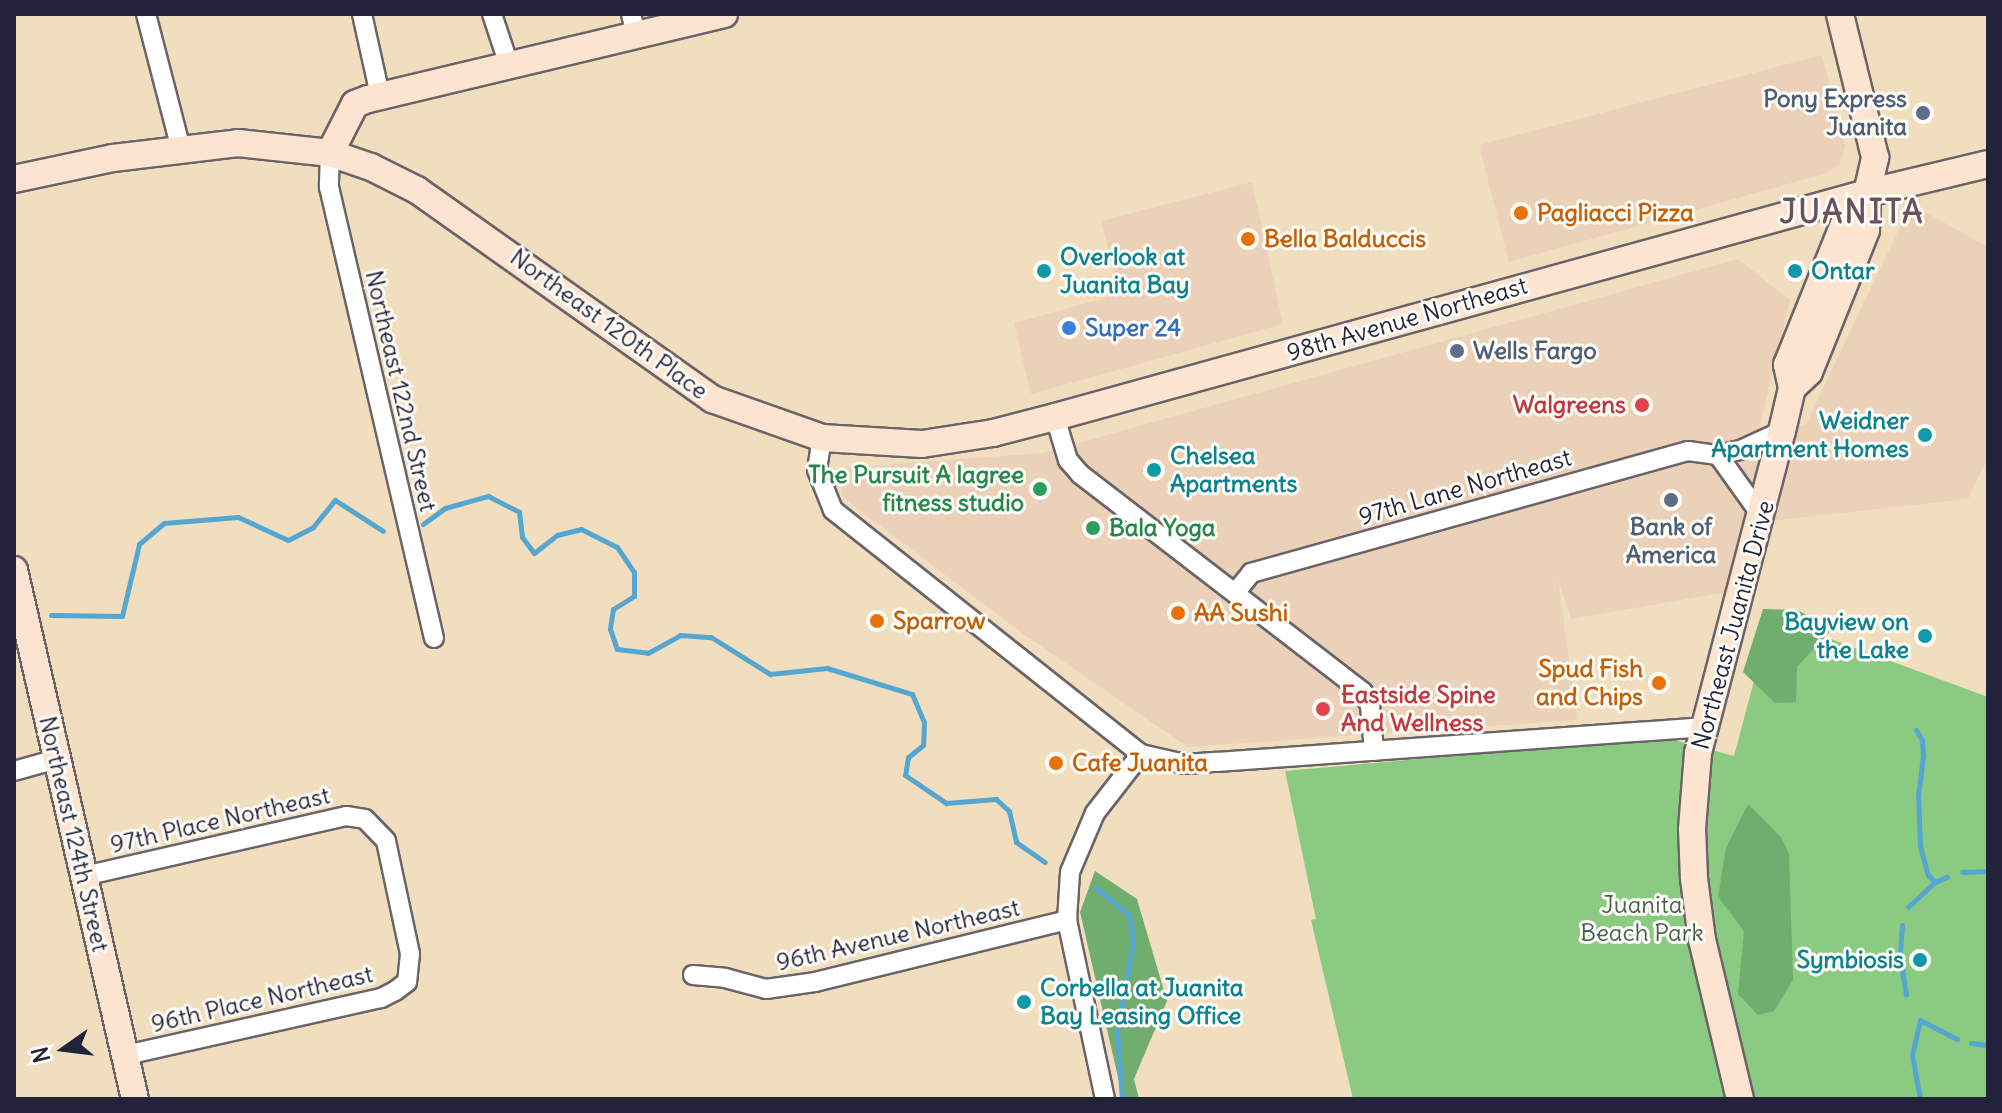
<!DOCTYPE html>
<style>
body{margin:0}
#map{position:relative;width:2002px;height:1113px;overflow:hidden;background:#f1debf;font-family:Delius,sans-serif}
div>[style]{position:absolute}
.built>*{inset:0;background:#ecd1b9}
.green>*{inset:0;background:#8bca81}
.forest>*{inset:0;background:#70ae6f}
.stream>*{height:5px;margin:-2.5px;padding:0 2.5px;transform-origin:2.5px;border-radius:2.5px;background:#55a6d0}
.roads{filter:drop-shadow(2px 0 #6a6469) drop-shadow(-2px 0 #6a6469) drop-shadow(0 2px #6a6469) drop-shadow(0 -2px #6a6469)}
.street>*{height:18px;margin:-9px;padding:0 9px;transform-origin:9px;border-radius:9px;background:#fff}
.secondary>*{height:26px;margin:-13px;padding:0 13px;transform-origin:13px;border-radius:13px;background:#fde4d0}
.dots>*{width:22px;height:22px;translate:-50% -50%;box-sizing:border-box;border:4px solid #fdfcf7;border-radius:50%}
span{translate:-50% -50%;white-space:nowrap;text-align:center;line-height:1.15;-webkit-text-stroke:6px #fdfcf7;paint-order:stroke}
.service-label{font-size:24px;color:#4e5e75;font-weight:700}
.right{translate:-100% -50%;text-align:right}
.left{translate:0 -50%;text-align:left}
.food-label{font-size:24px;color:#c56008;font-weight:700}
.culture-label{font-size:24px;color:#0d838f;font-weight:700}
.street-label{font-size:24px;color:#22223b}
.shop-label{font-size:24px;color:#366cbe;font-weight:700}
.health-label{font-size:24px;color:#be3a42;font-weight:700}
.leisure-label{font-size:24px;color:#27864d;font-weight:700}
.park-label{font-size:24px;color:#475d54}
.district-label{font-size:32px;color:#6b515e;font-weight:700;letter-spacing:2px}
.frame{position:absolute;inset:0;border:16px solid #22223b;pointer-events:none}
.north{position:absolute;left:24px;top:1009px;width:80px;height:80px;-webkit-text-stroke:6px #fdfcf7;paint-order:stroke;rotate:256deg;font-size:22px;font-weight:700;line-height:32px;text-align:center;color:#22223b}
.north::after{content:'';display:block;margin:auto;width:28px;height:36px;background:#22223b;clip-path:polygon(50% 0,100% 100%,50% 72%,0 100%)}
</style>
<div id="map">
<div class="built">
<div style="clip-path:polygon(1822px 55px,1845px 146px,1840px 164px,1824px 174px,1509px 262px,1479px 145px)"></div>
<div style="clip-path:polygon(1252px 182px,1283px 324px,1031px 394px,1014px 323px,1119px 294px,1101px 221px)"></div>
<div style="clip-path:polygon(1911px 204px,1988px 247px,1988px 458px,1968px 499px,1743px 524px,1727px 592px,1571px 619px,1558px 579px,1577px 720px,1188px 747px,1026px 636px,842px 497px,843px 468px,1042px 453px,1738px 259px,1790px 300px,1757px 438px,1806px 424px)"></div>
</div>
<div class="green">
<div style="clip-path:polygon(1771px 617px,1988px 697px,1988px 1099px,1353px 1099px,1311px 920px,1316px 919px,1285px 771px,1663px 737px,1734px 756px)"></div>
</div>
<div class="forest">
<div style="clip-path:polygon(1763px 609px,1797px 610px,1833px 628px,1797px 667px,1796px 702px,1775px 703px,1743px 672px)"></div>
<div style="clip-path:polygon(1748px 804px,1781px 837px,1789px 854px,1793px 980px,1774px 1011px,1758px 1015px,1738px 994px,1744px 931px,1718px 897px,1726px 848px)"></div>
<div style="clip-path:polygon(1095px 871px,1137px 899px,1167px 1001px,1134px 1079px,1139px 1099px,1123px 1099px,1080px 912px)"></div>
</div>
<div class="stream">
<div style="left:423px;top:524px;width:27px;rotate:-36deg"></div>
<div style="left:445px;top:508px;width:45px;rotate:-15.6deg"></div>
<div style="left:488px;top:496px;width:35px;rotate:27deg"></div>
<div style="left:519px;top:512px;width:25px;rotate:83deg"></div>
<div style="left:522px;top:537px;width:20px;rotate:53deg"></div>
<div style="left:534px;top:553px;width:29px;rotate:-38deg"></div>
<div style="left:557px;top:535px;width:25px;rotate:-14deg"></div>
<div style="left:581px;top:529px;width:40px;rotate:26.6deg"></div>
<div style="left:617px;top:547px;width:30px;rotate:56deg"></div>
<div style="left:634px;top:572px;width:24px;rotate:90deg"></div>
<div style="left:634px;top:596px;width:25px;rotate:148deg"></div>
<div style="left:613px;top:609px;width:20px;rotate:99deg"></div>
<div style="left:610px;top:629px;width:21px;rotate:71deg"></div>
<div style="left:617px;top:649px;width:31px;rotate:7deg"></div>
<div style="left:648px;top:653px;width:37px;rotate:-29deg"></div>
<div style="left:680px;top:635px;width:31px;rotate:4deg"></div>
<div style="left:711px;top:637px;width:70px;rotate:32.1deg"></div>
<div style="left:770px;top:674px;width:57px;rotate:-6deg"></div>
<div style="left:827px;top:668px;width:89px;rotate:17deg"></div>
<div style="left:912px;top:694px;width:30px;rotate:67deg"></div>
<div style="left:924px;top:722px;width:23px;rotate:92deg"></div>
<div style="left:923px;top:745px;width:19px;rotate:141deg"></div>
<div style="left:908px;top:757px;width:18px;rotate:99deg"></div>
<div style="left:905px;top:775px;width:50px;rotate:34.3deg"></div>
<div style="left:946px;top:803px;width:50px;rotate:-4.6deg"></div>
<div style="left:996px;top:799px;width:18px;rotate:43deg"></div>
<div style="left:1009px;top:811px;width:32px;rotate:77deg"></div>
<div style="left:1016px;top:842px;width:35px;rotate:35deg"></div>
<div style="left:51px;top:615px;width:71px;rotate:0.8deg"></div>
<div style="left:122px;top:616px;width:74px;rotate:-76.7deg"></div>
<div style="left:139px;top:544px;width:33px;rotate:-40deg"></div>
<div style="left:164px;top:523px;width:74px;rotate:-4.6deg"></div>
<div style="left:238px;top:517px;width:55px;rotate:24.7deg"></div>
<div style="left:288px;top:540px;width:28px;rotate:-27deg"></div>
<div style="left:313px;top:527px;width:35px;rotate:-51deg"></div>
<div style="left:335px;top:500px;width:57px;rotate:32.9deg"></div>
<div style="left:1916px;top:730px;width:12px;rotate:59deg"></div>
<div style="left:1922px;top:740px;width:16px;rotate:86deg"></div>
<div style="left:1923px;top:756px;width:38px;rotate:97deg"></div>
<div style="left:1918px;top:794px;width:52px;rotate:87.8deg"></div>
<div style="left:1920px;top:846px;width:30px;rotate:75deg"></div>
<div style="left:1928px;top:875px;width:10px;rotate:45deg"></div>
<div style="left:1962px;top:872px;width:26px;rotate:-2deg"></div>
<div style="left:1096px;top:888px;width:43px;rotate:39.3deg"></div>
<div style="left:1129px;top:915px;width:28px;rotate:82deg"></div>
<div style="left:1133px;top:943px;width:88px;rotate:100.4deg"></div>
<div style="left:1117px;top:1030px;width:69px;rotate:85.9deg"></div>
<div style="left:1908px;top:907px;width:37px;rotate:-43deg"></div>
<div style="left:1935px;top:882px;width:13px;rotate:-23deg"></div>
<div style="left:1902px;top:925px;width:32px;rotate:94deg"></div>
<div style="left:1900px;top:957px;width:38px;rotate:81deg"></div>
<div style="left:1971px;top:1043px;width:17px;rotate:7deg"></div>
<div style="left:1920px;top:1099px;width:45px;rotate:-100.3deg"></div>
<div style="left:1912px;top:1055px;width:36px;rotate:-77deg"></div>
<div style="left:1920px;top:1020px;width:42px;rotate:27.2deg"></div>
</div>
<div class="roads">
<div class="street">
<div style="left:146px;top:14px;width:139px;rotate:75.5deg"></div>
<div style="left:362px;top:14px;width:83px;rotate:77.5deg"></div>
<div style="left:492px;top:14px;width:51px;rotate:71.6deg"></div>
<div style="left:631px;top:14px;width:21px;rotate:76deg"></div>
<div style="left:330px;top:153px;width:34px;rotate:92deg"></div>
<div style="left:329px;top:187px;width:463px;rotate:76.9deg"></div>
<div style="left:1055px;top:417px;width:45px;rotate:73.2deg"></div>
<div style="left:1068px;top:460px;width:18px;rotate:49deg"></div>
<div style="left:1080px;top:474px;width:357px;rotate:37.6deg"></div>
<div style="left:1363px;top:692px;width:16px;rotate:63deg"></div>
<div style="left:1370px;top:706px;width:45px;rotate:84.9deg"></div>
<div style="left:822px;top:438px;width:32px;rotate:99deg"></div>
<div style="left:817px;top:470px;width:43px;rotate:68.2deg"></div>
<div style="left:833px;top:510px;width:393px;rotate:38.4deg"></div>
<div style="left:1141px;top:754px;width:45px;rotate:12.8deg"></div>
<div style="left:1185px;top:764px;width:32px;rotate:-4deg"></div>
<div style="left:1217px;top:762px;width:487px;rotate:-4.1deg"></div>
<div style="left:1718px;top:455px;width:74px;rotate:54.4deg"></div>
<div style="left:1235px;top:593px;width:26px;rotate:-51deg"></div>
<div style="left:1251px;top:573px;width:454px;rotate:-15.6deg"></div>
<div style="left:1688px;top:451px;width:30px;rotate:8deg"></div>
<div style="left:1718px;top:455px;width:26px;rotate:-13deg"></div>
<div style="left:1743px;top:449px;width:43px;rotate:-24.8deg"></div>
<div style="left:14px;top:771px;width:45px;rotate:-15.6deg"></div>
<div style="left:84px;top:876px;width:269px;rotate:-12.9deg"></div>
<div style="left:346px;top:816px;width:19px;rotate:9deg"></div>
<div style="left:365px;top:819px;width:30px;rotate:46deg"></div>
<div style="left:386px;top:841px;width:116px;rotate:78deg"></div>
<div style="left:410px;top:954px;width:28px;rotate:96deg"></div>
<div style="left:407px;top:982px;width:15px;rotate:143deg"></div>
<div style="left:395px;top:991px;width:16px;rotate:153deg"></div>
<div style="left:381px;top:998px;width:262px;rotate:167.4deg"></div>
<div style="left:693px;top:975px;width:32px;rotate:5deg"></div>
<div style="left:725px;top:978px;width:42px;rotate:15deg"></div>
<div style="left:766px;top:989px;width:49px;rotate:-8.1deg"></div>
<div style="left:815px;top:982px;width:260px;rotate:-13.8deg"></div>
<div style="left:1105px;top:1099px;width:183px;rotate:-102deg"></div>
<div style="left:1067px;top:920px;width:48px;rotate:-86.4deg"></div>
<div style="left:1070px;top:872px;width:64px;rotate:-67deg"></div>
<div style="left:1095px;top:813px;width:75px;rotate:-52.1deg"></div>
</div>
<div class="secondary">
<div style="left:330px;top:153px;width:55px;rotate:-63deg"></div>
<div style="left:355px;top:104px;width:14px;rotate:-21deg"></div>
<div style="left:368px;top:99px;width:366px;rotate:-13.4deg"></div>
<div style="left:14px;top:179px;width:101px;rotate:-12deg"></div>
<div style="left:113px;top:158px;width:126px;rotate:-6.8deg"></div>
<div style="left:238px;top:143px;width:93px;rotate:6.2deg"></div>
<div style="left:330px;top:153px;width:43px;rotate:18.9deg"></div>
<div style="left:371px;top:167px;width:51px;rotate:26.6deg"></div>
<div style="left:417px;top:190px;width:362px;rotate:35.3deg"></div>
<div style="left:712px;top:399px;width:117px;rotate:19.5deg"></div>
<div style="left:822px;top:438px;width:100px;rotate:3.4deg"></div>
<div style="left:922px;top:444px;width:72px;rotate:-8.8deg"></div>
<div style="left:993px;top:433px;width:64px;rotate:-14.5deg"></div>
<div style="left:1055px;top:417px;width:842px;rotate:-15.42deg"></div>
<div style="left:1867px;top:193px;width:124px;rotate:-13.5deg"></div>
<div style="left:1792px;top:388px;width:23px;rotate:-43deg"></div>
<div style="left:1809px;top:372px;width:153px;rotate:-68.1deg"></div>
<div style="left:1866px;top:230px;width:37px;rotate:-88deg"></div>
<div style="left:1867px;top:193px;width:37px;rotate:-77deg"></div>
<div style="left:1875px;top:157px;width:147px;rotate:-103.8deg"></div>
<div style="left:14px;top:570px;width:543px;rotate:77.12deg"></div>
<div style="left:1740px;top:1099px;width:163px;rotate:-103.4deg"></div>
<div style="left:1702px;top:940px;width:63px;rotate:-97.4deg"></div>
<div style="left:1694px;top:878px;width:49px;rotate:-92.3deg"></div>
<div style="left:1692px;top:829px;width:76px;rotate:-85.5deg"></div>
<div style="left:1698px;top:753px;width:333px;rotate:-75.4deg"></div>
<div style="left:1782px;top:431px;width:44px;rotate:-76.9deg"></div>
<div style="left:1792px;top:388px;width:24px;rotate:-102deg"></div>
<div style="left:1787px;top:365px;width:157px;rotate:-68deg"></div>
<div style="left:1846px;top:219px;width:33px;rotate:-51deg"></div>
</div>
</div>
<div class="dots">
<div style="left:1923px;top:113px;background:#5c6f8a"></div>
<div style="left:1521px;top:213px;background:#e8710a"></div>
<div style="left:1248px;top:239px;background:#e8710a"></div>
<div style="left:1044px;top:271px;background:#0f9aa8"></div>
<div style="left:1795px;top:271px;background:#0f9aa8"></div>
<div style="left:1069px;top:328px;background:#3f7fe0"></div>
<div style="left:1457px;top:351px;background:#5c6f8a"></div>
<div style="left:1642px;top:405px;background:#e0444e"></div>
<div style="left:1925px;top:435px;background:#0f9aa8"></div>
<div style="left:1154px;top:470px;background:#0f9aa8"></div>
<div style="left:1040px;top:489px;background:#2e9e5b"></div>
<div style="left:1671px;top:500px;background:#5c6f8a"></div>
<div style="left:1093px;top:528px;background:#2e9e5b"></div>
<div style="left:1178px;top:613px;background:#e8710a"></div>
<div style="left:877px;top:621px;background:#e8710a"></div>
<div style="left:1925px;top:636px;background:#0f9aa8"></div>
<div style="left:1659px;top:683px;background:#e8710a"></div>
<div style="left:1323px;top:709px;background:#e0444e"></div>
<div style="left:1056px;top:763px;background:#e8710a"></div>
<div style="left:1920px;top:960px;background:#0f9aa8"></div>
<div style="left:1024px;top:1002px;background:#0f9aa8"></div>
</div>
<div class="service-label">
<span class="right" style="left:1907px;top:113px">Pony Express<br>Juanita</span>
<span class="left" style="left:1473px;top:351px">Wells Fargo</span>
<span style="left:1671px;top:541px">Bank of<br>America</span>
</div>
<div class="food-label">
<span class="left" style="left:1537px;top:213px">Pagliacci Pizza</span>
<span class="left" style="left:1264px;top:239px">Bella Balduccis</span>
<span class="left" style="left:1194px;top:613px">AA Sushi</span>
<span class="left" style="left:893px;top:621px">Sparrow</span>
<span class="right" style="left:1643px;top:683px">Spud Fish<br>and Chips</span>
<span class="left" style="left:1072px;top:763px">Cafe Juanita</span>
</div>
<div class="culture-label">
<span class="left" style="left:1060px;top:271px">Overlook at<br>Juanita Bay</span>
<span class="left" style="left:1811px;top:271px">Ontar</span>
<span class="right" style="left:1909px;top:435px">Weidner<br>Apartment Homes</span>
<span class="left" style="left:1170px;top:470px">Chelsea<br>Apartments</span>
<span class="right" style="left:1909px;top:636px">Bayview on<br>the Lake</span>
<span class="right" style="left:1904px;top:960px">Symbiosis</span>
<span class="left" style="left:1040px;top:1002px">Corbella at Juanita<br>Bay Leasing Office</span>
</div>
<div class="street-label">
<span style="left:1407px;top:319px;rotate:-16deg">98th Avenue Northeast</span>
<span style="left:609px;top:324px;rotate:36deg">Northeast 120th Place</span>
<span style="left:401px;top:391px;rotate:77deg">Northeast 122nd Street</span>
<span style="left:1465px;top:487px;rotate:-16deg">97th Lane Northeast</span>
<span style="left:1733px;top:625px;rotate:-75deg">Northeast Juanita Drive</span>
<span style="left:220px;top:820px;rotate:-13deg">97th Place Northeast</span>
<span style="left:74px;top:834px;rotate:77deg">Northeast 124th Street</span>
<span style="left:898px;top:935px;rotate:-13deg">96th Avenue Northeast</span>
<span style="left:262px;top:999px;rotate:-13deg">96th Place Northeast</span>
</div>
<div class="shop-label">
<span class="left" style="left:1085px;top:328px">Super 24</span>
</div>
<div class="health-label">
<span class="right" style="left:1626px;top:405px">Walgreens</span>
<span class="left" style="left:1341px;top:709px">Eastside Spine<br>And Wellness</span>
</div>
<div class="leisure-label">
<span class="right" style="left:1024px;top:489px">The Pursuit A lagree<br>fitness studio</span>
<span class="left" style="left:1109px;top:528px">Bala Yoga</span>
</div>
<div class="park-label">
<span style="left:1642px;top:919px">Juanita<br>Beach Park</span>
</div>
<div class="district-label">
<span style="left:1852px;top:212px">JUANITA</span>
</div>
<div class="frame"></div>
<div class="north">N</div>
</div>
